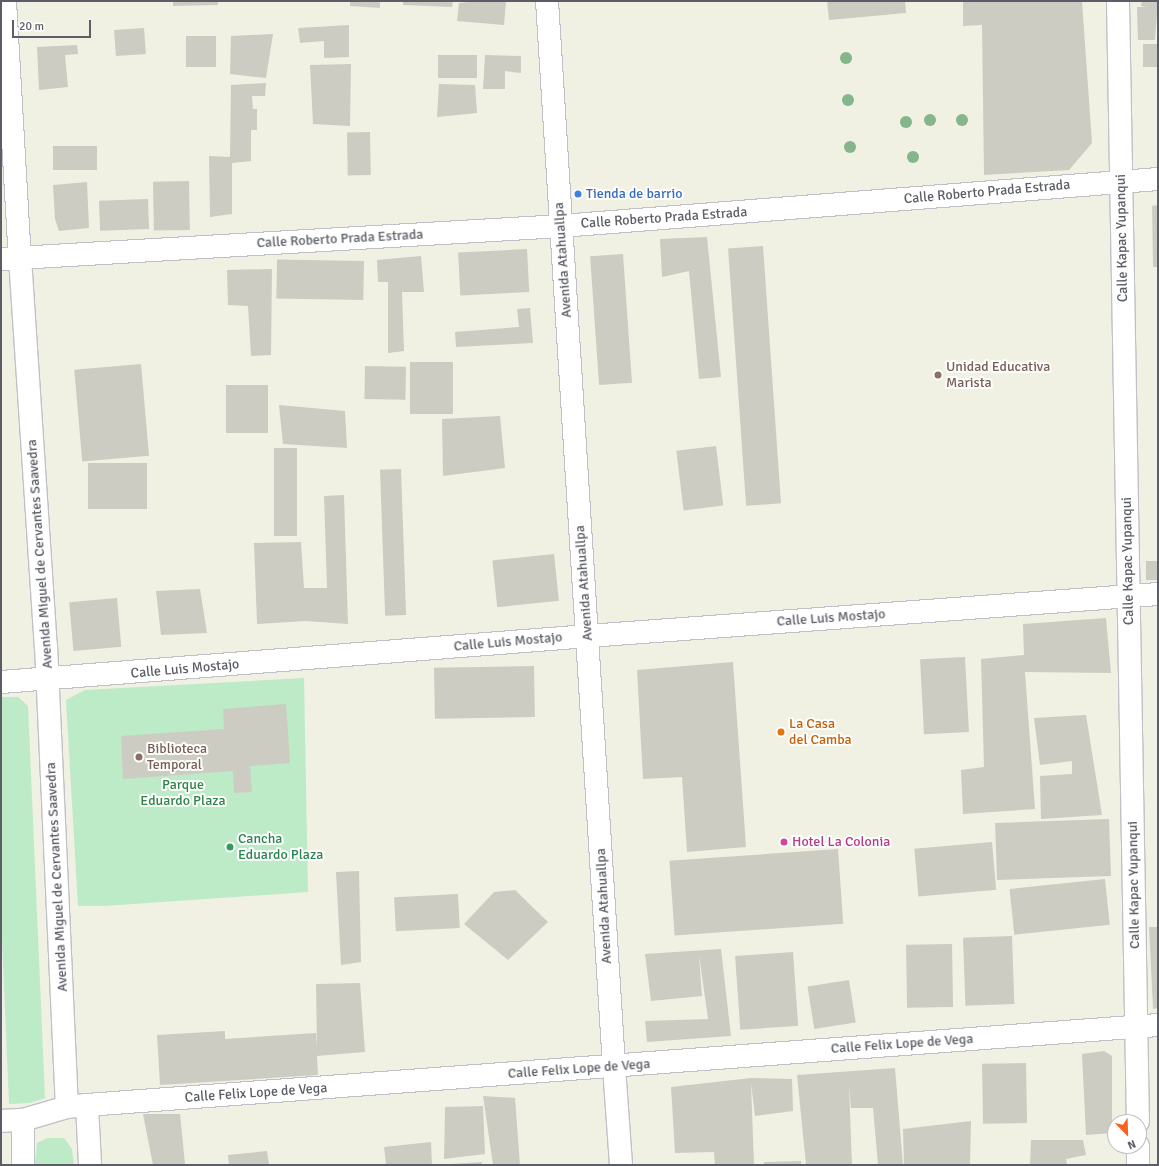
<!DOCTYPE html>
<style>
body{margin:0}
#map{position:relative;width:1159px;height:1166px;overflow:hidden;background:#f0f0e3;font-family:Signika,sans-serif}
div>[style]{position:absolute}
.green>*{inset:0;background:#bdeac7}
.building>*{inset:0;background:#cdccc2;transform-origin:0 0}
.roads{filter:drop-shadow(1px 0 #c0c1c8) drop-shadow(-1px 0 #c0c1c8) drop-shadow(0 1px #c0c1c8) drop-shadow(0 -1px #c0c1c8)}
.minor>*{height:22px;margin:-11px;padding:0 11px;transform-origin:11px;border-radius:11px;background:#fff}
.secondary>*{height:22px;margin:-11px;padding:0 11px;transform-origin:11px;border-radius:11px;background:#fff}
.trees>*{width:12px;height:12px;margin:-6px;border-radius:50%;background:#84b58b}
.dots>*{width:11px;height:11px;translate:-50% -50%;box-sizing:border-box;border:2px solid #fff;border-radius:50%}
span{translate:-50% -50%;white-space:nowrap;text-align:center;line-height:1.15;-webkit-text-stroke:4px #fff;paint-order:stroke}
.street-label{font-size:14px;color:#5b5e66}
.shop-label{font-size:14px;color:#366cbe}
.left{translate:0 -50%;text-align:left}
.education-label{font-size:14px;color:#785e54}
.food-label{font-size:14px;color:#c56008}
.park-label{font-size:14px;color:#2b8543}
.leisure-label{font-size:14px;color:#27864d}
.hotel-label{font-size:14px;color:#b23c85}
.frame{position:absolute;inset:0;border:2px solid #5b5e66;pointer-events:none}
.north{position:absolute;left:1107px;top:1114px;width:40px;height:40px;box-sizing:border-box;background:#fff;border:1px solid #bdbfc2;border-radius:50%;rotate:157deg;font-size:11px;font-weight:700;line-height:16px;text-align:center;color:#5b5e66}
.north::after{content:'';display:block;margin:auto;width:14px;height:18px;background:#fc5f1d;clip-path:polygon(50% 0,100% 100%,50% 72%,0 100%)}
.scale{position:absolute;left:12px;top:20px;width:79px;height:18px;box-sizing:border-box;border:2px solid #5b5e66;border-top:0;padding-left:5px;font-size:12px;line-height:14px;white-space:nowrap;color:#5b5e66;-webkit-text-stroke:3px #fff;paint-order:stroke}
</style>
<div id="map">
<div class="green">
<div style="clip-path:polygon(304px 678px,308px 892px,104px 906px,78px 906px,66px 700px,85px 690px)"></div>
<div style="clip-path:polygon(1px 697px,18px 697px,28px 706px,45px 1098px,30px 1103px,9px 1104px,1px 913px)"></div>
<div style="clip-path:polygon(47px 1138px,64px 1138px,72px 1149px,74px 1165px,35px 1165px,37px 1143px)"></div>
</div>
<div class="building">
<div style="clip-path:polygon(173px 1px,218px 1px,218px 5px,173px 6px)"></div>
<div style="clip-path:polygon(350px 1px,380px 1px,380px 8px,350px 6px)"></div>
<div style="clip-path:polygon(403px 1px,453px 1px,452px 7px,403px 5px)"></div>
<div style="clip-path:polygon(477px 1px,506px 1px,504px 25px,457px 21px,459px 3px)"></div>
<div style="clip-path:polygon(827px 1px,905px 1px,906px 13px,829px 20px)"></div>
<div style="clip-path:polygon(963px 1px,1082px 1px,1092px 143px,1069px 170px,984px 175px,982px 25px,963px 26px)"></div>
<div style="clip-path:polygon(1142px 1px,1158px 1px,1155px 40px,1138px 40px,1137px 7px,1146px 7px,1141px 6px)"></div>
<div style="clip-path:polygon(349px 25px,349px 57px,324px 58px,324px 41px,300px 43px,298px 28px)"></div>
<div style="left:144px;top:28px;width:26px;height:30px;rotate:86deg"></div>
<div style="clip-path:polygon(273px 34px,266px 78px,230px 74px,231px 36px)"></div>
<div style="left:186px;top:36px;width:30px;height:31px"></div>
<div style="left:1143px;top:44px;width:15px;height:23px"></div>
<div style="clip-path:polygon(77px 45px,78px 54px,65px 55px,68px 87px,39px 90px,37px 47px)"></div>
<div style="left:438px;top:55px;width:39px;height:23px"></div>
<div style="clip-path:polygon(485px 55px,521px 56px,521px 73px,505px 71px,505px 89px,483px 89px)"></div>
<div style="clip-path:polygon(351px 64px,350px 126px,313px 124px,310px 65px)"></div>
<div style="clip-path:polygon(266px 83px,265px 96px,252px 96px,253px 109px,257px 109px,257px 130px,251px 130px,251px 161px,232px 163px,232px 214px,210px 217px,209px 156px,230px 157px,231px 85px)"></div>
<div style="clip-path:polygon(439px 84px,475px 85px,477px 113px,437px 117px)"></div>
<div style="left:370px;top:132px;width:43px;height:23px;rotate:89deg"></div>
<div style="left:97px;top:146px;width:24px;height:44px;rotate:90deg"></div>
<div style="left:189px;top:181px;width:49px;height:36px;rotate:89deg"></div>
<div style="clip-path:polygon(87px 182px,89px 228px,59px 231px,55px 219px,53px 185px)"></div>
<div style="left:148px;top:199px;width:30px;height:49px;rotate:88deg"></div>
<div style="clip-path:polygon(1158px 205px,1158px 267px,1153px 267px,1152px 206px)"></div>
<div style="clip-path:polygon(707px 237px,721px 377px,699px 379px,689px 271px,662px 277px,660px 239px)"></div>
<div style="left:763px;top:246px;width:258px;height:35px;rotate:86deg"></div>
<div style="left:527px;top:249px;width:43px;height:69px;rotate:87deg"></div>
<div style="left:623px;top:254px;width:129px;height:33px;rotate:86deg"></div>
<div style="clip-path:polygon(421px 256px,424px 292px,402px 292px,404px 351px,388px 353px,388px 282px,378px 282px,377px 260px)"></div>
<div style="left:364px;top:261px;width:39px;height:87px;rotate:91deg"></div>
<div style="clip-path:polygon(272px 269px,271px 355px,251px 356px,248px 306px,228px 305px,227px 270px)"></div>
<div style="clip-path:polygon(530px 308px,533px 343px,456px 347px,455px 332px,519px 327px,517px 309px)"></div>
<div style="left:453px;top:362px;width:52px;height:43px;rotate:90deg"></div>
<div style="left:141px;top:364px;width:92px;height:67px;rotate:85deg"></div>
<div style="left:365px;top:366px;width:41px;height:33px;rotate:1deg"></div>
<div style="left:226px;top:385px;width:42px;height:48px"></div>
<div style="clip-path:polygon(279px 405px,345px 411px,347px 448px,283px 444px)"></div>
<div style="clip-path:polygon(500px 416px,505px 468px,443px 476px,442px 419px)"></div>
<div style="left:716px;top:446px;width:60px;height:40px;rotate:83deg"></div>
<div style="left:274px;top:448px;width:23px;height:88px"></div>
<div style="left:147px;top:463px;width:46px;height:59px;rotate:90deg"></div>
<div style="left:401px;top:469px;width:146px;height:21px;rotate:88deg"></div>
<div style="clip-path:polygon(344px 495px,348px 624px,306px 621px,257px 624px,254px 543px,301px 542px,304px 588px,327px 588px,324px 496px)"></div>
<div style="left:554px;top:554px;width:47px;height:62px;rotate:84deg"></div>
<div style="left:1146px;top:561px;width:12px;height:19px"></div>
<div style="clip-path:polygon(200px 589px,207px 633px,161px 635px,156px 591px)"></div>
<div style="left:117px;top:598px;width:49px;height:48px;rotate:85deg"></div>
<div style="clip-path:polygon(1106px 618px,1111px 673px,1025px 672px,1035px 809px,963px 814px,961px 770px,984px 767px,981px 659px,1024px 655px,1023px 624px)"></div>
<div style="left:965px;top:657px;width:75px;height:45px;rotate:87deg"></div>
<div style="clip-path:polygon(733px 662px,746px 847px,687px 852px,682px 777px,643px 779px,637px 670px)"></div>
<div style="left:534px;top:666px;width:51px;height:100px;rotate:89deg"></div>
<div style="clip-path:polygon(286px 704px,290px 763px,250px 766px,252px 792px,234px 793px,233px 771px,123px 779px,121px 736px,224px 729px,223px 709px)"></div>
<div style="clip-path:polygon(1086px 715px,1102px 815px,1041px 819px,1040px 776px,1072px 774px,1072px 761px,1040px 765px,1034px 718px)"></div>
<div style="left:1109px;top:819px;width:57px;height:114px;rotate:88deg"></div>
<div style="left:992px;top:842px;width:48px;height:78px;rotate:85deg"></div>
<div style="left:838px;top:849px;width:75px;height:169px;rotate:86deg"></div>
<div style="clip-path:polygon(359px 871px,361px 962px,341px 965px,336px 872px)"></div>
<div style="left:1105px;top:879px;width:46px;height:96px;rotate:84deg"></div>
<div style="clip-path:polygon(515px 890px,548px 922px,508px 960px,464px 924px,494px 892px)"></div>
<div style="left:458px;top:894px;width:34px;height:64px;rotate:87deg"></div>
<div style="clip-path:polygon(1149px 927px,1158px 927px,1158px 1008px,1153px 1009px)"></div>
<div style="left:1012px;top:936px;width:68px;height:49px;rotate:88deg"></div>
<div style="left:952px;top:944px;width:63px;height:46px;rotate:89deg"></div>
<div style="clip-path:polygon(721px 949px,731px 1036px,647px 1042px,645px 1021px,708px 1019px,699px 955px,702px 996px,651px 1001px,645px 954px)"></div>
<div style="left:793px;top:952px;width:74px;height:58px;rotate:86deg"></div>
<div style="left:849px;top:980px;width:43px;height:42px;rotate:81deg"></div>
<div style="clip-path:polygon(360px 983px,365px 1052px,317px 1056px,318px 1075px,160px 1085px,157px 1035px,225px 1031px,225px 1039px,316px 1033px,317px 1049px,316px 984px)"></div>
<div style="clip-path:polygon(1104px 1051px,1112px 1056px,1112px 1133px,1086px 1135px,1082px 1054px)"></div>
<div style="left:1026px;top:1063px;width:60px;height:44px;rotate:89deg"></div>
<div style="clip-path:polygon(895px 1068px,903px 1165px,878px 1165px,873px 1108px,851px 1108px,849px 1085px,852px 1165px,806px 1165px,797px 1075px)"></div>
<div style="clip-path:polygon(751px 1078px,792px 1079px,793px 1111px,755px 1116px,751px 1083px,754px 1165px,715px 1165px,714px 1152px,675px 1153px,671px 1087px)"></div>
<div style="clip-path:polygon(483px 1096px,515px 1098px,520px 1165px,493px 1165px)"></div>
<div style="clip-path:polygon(483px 1106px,485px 1154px,444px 1159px,445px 1107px)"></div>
<div style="clip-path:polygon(143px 1114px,180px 1114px,185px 1164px,153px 1165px)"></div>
<div style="clip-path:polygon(971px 1121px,970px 1165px,904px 1165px,903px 1129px)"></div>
<div style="clip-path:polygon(1031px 1140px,1083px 1140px,1086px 1155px,1066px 1159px,1067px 1165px,1030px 1165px)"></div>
<div style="clip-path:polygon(431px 1142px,432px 1165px,386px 1165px,384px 1147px)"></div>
<div style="clip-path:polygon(267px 1151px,269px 1165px,229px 1165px,228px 1155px)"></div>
<div style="clip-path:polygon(801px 1161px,801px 1165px,764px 1165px,764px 1162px)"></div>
<div style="clip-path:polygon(482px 1162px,482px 1165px,451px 1165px,451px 1164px)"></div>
</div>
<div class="roads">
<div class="minor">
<div style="left:5px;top:1px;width:257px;rotate:86.7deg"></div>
<div style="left:20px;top:258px;width:389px;rotate:86.2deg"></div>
<div style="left:46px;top:646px;width:461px;rotate:87.4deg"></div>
<div style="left:1118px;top:1px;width:1121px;rotate:88.98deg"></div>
<div style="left:1px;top:259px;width:561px;rotate:-3.37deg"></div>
<div style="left:561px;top:226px;width:599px;rotate:-4.5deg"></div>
<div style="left:1px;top:682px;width:589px;rotate:-4.48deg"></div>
<div style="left:588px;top:636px;width:572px;rotate:-4.21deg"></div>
<div style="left:87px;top:1105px;width:60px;rotate:87.1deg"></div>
<div style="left:1px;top:1121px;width:22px;rotate:-3deg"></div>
<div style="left:23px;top:1120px;width:46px;rotate:-16.5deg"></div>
<div style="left:67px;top:1107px;width:20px;rotate:-6deg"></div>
<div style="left:87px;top:1105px;width:1074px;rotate:-4.27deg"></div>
<div style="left:1138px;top:1146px;width:19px;rotate:90deg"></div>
<div style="left:23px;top:1165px;width:45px;rotate:-90deg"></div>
</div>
<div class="secondary">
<div style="left:547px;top:1px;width:1068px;rotate:86.4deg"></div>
<div style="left:614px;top:1067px;width:98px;rotate:85.9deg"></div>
</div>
</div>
<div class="trees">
<div style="left:846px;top:58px"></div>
<div style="left:848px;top:100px"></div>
<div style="left:930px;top:120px"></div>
<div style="left:962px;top:120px"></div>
<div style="left:906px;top:122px"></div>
<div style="left:850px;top:147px"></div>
<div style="left:913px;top:157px"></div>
</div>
<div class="dots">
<div style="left:578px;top:194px;background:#3f7fe0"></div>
<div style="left:938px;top:375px;background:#8d6e63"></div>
<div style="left:781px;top:732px;background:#e8710a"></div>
<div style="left:139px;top:757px;background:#8d6e63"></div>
<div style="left:784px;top:842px;background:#d1479c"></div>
<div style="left:230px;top:847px;background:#2e9e5b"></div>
</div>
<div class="street-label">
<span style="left:987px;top:192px;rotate:-5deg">Calle Roberto Prada Estrada</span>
<span style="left:664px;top:218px;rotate:-4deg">Calle Roberto Prada Estrada</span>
<span style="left:1122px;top:238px;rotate:-91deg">Calle Kapac Yupanqui</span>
<span style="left:340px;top:239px;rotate:-3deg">Calle Roberto Prada Estrada</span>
<span style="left:563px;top:260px;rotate:-94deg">Avenida Atahuallpa</span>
<span style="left:40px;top:554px;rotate:-94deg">Avenida Miguel de Cervantes Saavedra</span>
<span style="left:1128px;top:561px;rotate:-91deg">Calle Kapac Yupanqui</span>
<span style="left:584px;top:583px;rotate:-94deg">Avenida Atahuallpa</span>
<span style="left:831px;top:618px;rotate:-4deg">Calle Luis Mostajo</span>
<span style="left:508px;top:642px;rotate:-5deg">Calle Luis Mostajo</span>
<span style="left:185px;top:669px;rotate:-5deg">Calle Luis Mostajo</span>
<span style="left:57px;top:877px;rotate:-93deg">Avenida Miguel de Cervantes Saavedra</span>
<span style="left:1134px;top:885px;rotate:-91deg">Calle Kapac Yupanqui</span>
<span style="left:604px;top:906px;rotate:-93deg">Avenida Atahuallpa</span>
<span style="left:902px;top:1044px;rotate:-4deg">Calle Felix Lope de Vega</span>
<span style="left:579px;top:1069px;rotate:-4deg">Calle Felix Lope de Vega</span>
<span style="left:256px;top:1093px;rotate:-4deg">Calle Felix Lope de Vega</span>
</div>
<div class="shop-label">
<span class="left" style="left:586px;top:194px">Tienda de barrio</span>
</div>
<div class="education-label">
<span class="left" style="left:946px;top:375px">Unidad Educativa<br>Marista</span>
<span class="left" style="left:147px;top:757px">Biblioteca<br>Temporal</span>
</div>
<div class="food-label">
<span class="left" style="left:789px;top:732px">La Casa<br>del Camba</span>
</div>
<div class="park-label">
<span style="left:183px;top:793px">Parque<br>Eduardo Plaza</span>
</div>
<div class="leisure-label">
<span class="left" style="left:238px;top:847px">Cancha<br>Eduardo Plaza</span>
</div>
<div class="hotel-label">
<span class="left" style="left:792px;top:842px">Hotel La Colonia</span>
</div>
<div class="frame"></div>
<div class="north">N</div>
<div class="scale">20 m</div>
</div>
